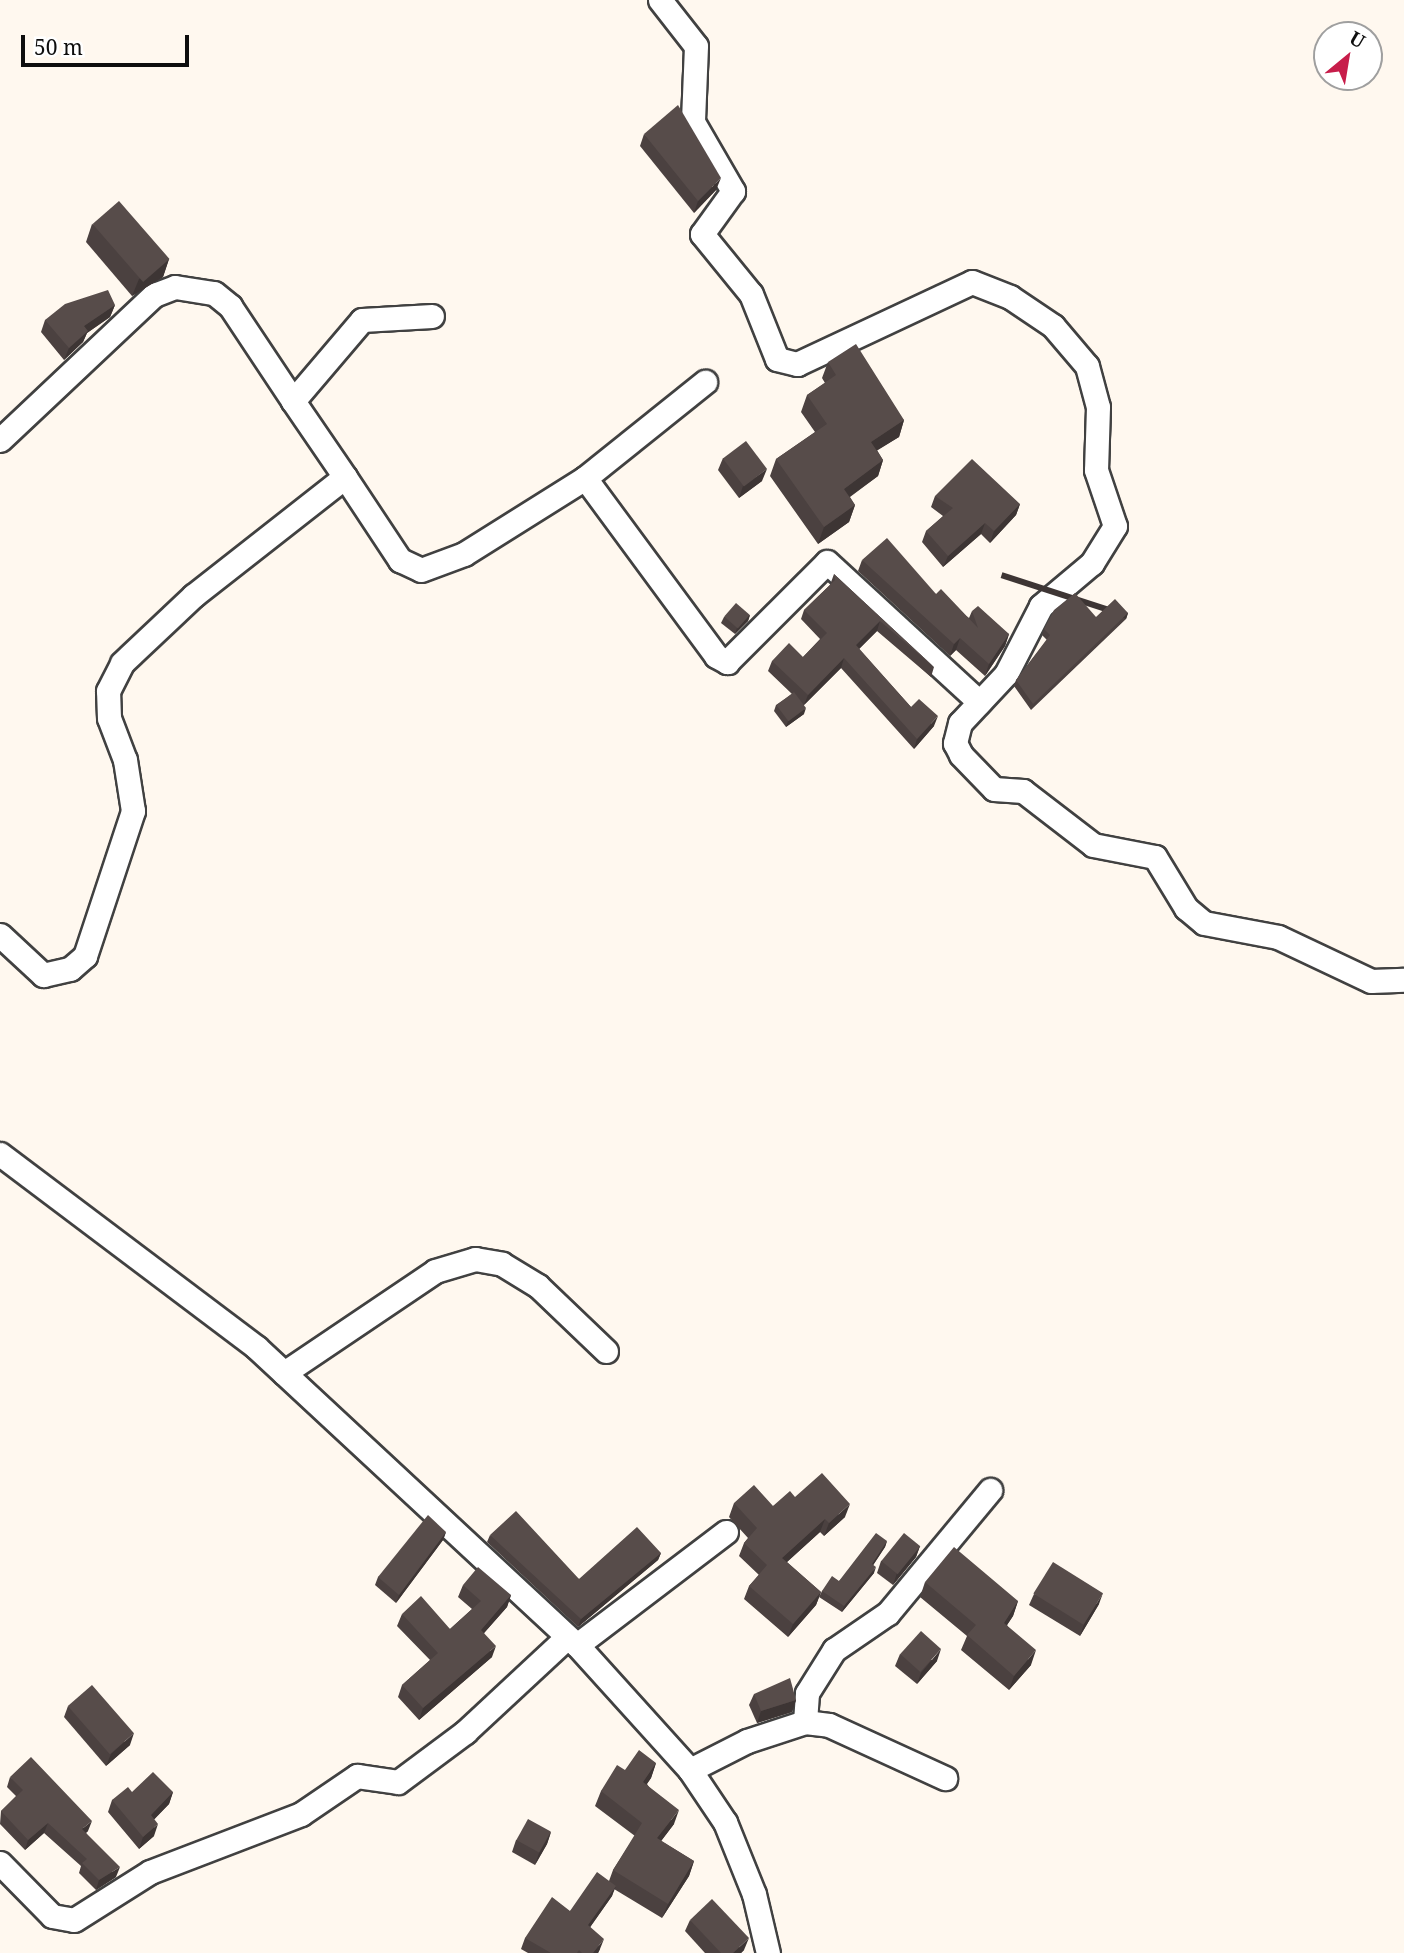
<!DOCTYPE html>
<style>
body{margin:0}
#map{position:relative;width:1404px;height:1953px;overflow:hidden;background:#fff8ef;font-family:"Noto Serif",serif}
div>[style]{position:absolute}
.roads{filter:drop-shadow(2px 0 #414141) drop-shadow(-2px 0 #414141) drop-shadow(0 2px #414141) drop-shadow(0 -2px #414141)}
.street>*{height:23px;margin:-11.5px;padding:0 11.5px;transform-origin:11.5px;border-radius:11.5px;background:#fff}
.wall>*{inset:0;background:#4b4140}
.shaded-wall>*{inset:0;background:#3d3534;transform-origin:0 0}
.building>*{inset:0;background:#574c4a;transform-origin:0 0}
span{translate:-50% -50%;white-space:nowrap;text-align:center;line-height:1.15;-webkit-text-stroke:7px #fff;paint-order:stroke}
.north{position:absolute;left:1313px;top:21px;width:70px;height:70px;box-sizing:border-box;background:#fff;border:2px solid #9f9f9f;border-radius:50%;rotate:30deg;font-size:19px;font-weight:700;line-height:28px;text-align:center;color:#0e0e0e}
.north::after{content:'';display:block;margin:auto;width:24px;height:32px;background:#c71d4a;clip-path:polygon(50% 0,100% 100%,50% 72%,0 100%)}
.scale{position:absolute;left:21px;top:35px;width:168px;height:32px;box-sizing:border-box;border:4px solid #0e0e0e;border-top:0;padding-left:9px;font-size:21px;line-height:24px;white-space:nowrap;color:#0e0e0e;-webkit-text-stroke:5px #fff;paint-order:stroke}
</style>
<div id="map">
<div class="roads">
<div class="street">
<div style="left:660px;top:0;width:58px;rotate:52deg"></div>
<div style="left:696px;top:46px;width:76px;rotate:92.3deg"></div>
<div style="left:693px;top:122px;width:80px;rotate:59.9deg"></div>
<div style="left:733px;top:191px;width:53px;rotate:125.8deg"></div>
<div style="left:702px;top:234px;width:77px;rotate:50.8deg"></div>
<div style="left:751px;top:294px;width:70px;rotate:68.2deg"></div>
<div style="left:777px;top:359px;width:21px;rotate:14deg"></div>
<div style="left:797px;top:364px;width:193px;rotate:-25.1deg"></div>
<div style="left:972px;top:282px;width:41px;rotate:21.5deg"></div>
<div style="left:1010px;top:297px;width:52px;rotate:34deg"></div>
<div style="left:1053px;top:326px;width:52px;rotate:49.6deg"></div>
<div style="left:1087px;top:366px;width:42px;rotate:75deg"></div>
<div style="left:1098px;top:407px;width:63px;rotate:91.8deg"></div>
<div style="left:1096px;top:470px;width:59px;rotate:71.3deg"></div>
<div style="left:1115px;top:526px;width:44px;rotate:121.9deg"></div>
<div style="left:1092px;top:563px;width:67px;rotate:139.9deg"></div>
<div style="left:1041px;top:606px;width:76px;rotate:117.2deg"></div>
<div style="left:1006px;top:674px;width:67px;rotate:133.2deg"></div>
<div style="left:960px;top:723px;width:21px;rotate:104deg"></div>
<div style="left:955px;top:743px;width:13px;rotate:63deg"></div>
<div style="left:961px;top:755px;width:47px;rotate:45.9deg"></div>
<div style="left:994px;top:789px;width:29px;rotate:4deg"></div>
<div style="left:1023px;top:791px;width:88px;rotate:37.6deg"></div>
<div style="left:1093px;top:845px;width:63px;rotate:11deg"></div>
<div style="left:1155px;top:857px;width:60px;rotate:58.7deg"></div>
<div style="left:1186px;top:908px;width:23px;rotate:40deg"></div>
<div style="left:1204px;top:923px;width:75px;rotate:10.7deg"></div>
<div style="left:1278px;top:937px;width:103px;rotate:25.3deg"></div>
<div style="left:1371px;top:981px;width:33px;rotate:-2deg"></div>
<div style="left:0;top:440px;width:212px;rotate:-43.3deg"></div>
<div style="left:154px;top:295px;width:22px;rotate:-21deg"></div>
<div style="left:175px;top:287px;width:39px;rotate:9deg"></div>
<div style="left:214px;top:293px;width:21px;rotate:39deg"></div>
<div style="left:230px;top:306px;width:114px;rotate:56.4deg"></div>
<div style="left:345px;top:477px;width:92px;rotate:-124.4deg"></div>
<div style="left:293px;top:401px;width:106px;rotate:-49.6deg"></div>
<div style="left:362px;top:320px;width:70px;rotate:-3.3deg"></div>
<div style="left:585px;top:478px;width:154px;rotate:-38.7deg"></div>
<div style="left:0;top:935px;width:59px;rotate:42.9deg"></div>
<div style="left:43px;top:975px;width:28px;rotate:-13deg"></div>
<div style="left:70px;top:969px;width:20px;rotate:-41deg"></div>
<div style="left:85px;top:956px;width:153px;rotate:-71.7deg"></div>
<div style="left:133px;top:811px;width:52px;rotate:-98.9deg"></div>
<div style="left:125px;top:760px;width:45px;rotate:-110.9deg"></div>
<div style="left:109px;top:718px;width:27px;rotate:-92deg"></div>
<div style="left:108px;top:691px;width:31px;rotate:-63deg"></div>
<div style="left:122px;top:663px;width:98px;rotate:-43.3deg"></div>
<div style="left:193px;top:596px;width:193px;rotate:-38.1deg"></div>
<div style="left:345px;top:477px;width:100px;rotate:56.5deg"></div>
<div style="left:400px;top:560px;width:23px;rotate:25deg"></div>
<div style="left:421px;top:570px;width:46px;rotate:-20.4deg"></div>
<div style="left:464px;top:554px;width:143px;rotate:-32.1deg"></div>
<div style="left:585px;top:478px;width:221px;rotate:53.6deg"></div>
<div style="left:716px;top:656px;width:13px;rotate:29deg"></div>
<div style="left:727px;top:662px;width:141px;rotate:-45deg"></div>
<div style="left:827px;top:562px;width:207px;rotate:42.6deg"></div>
<div style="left:0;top:1154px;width:321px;rotate:37deg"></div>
<div style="left:256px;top:1347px;width:438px;rotate:42.9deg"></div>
<div style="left:577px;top:1645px;width:169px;rotate:47.9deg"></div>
<div style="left:690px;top:1770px;width:63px;rotate:56.1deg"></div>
<div style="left:725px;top:1822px;width:78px;rotate:68.1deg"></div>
<div style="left:754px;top:1894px;width:61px;rotate:76.7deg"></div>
<div style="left:284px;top:1373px;width:182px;rotate:-34deg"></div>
<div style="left:435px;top:1271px;width:42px;rotate:-16.7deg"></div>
<div style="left:475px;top:1259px;width:27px;rotate:10deg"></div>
<div style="left:502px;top:1264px;width:42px;rotate:31.4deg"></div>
<div style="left:538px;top:1286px;width:94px;rotate:43.7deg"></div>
<div style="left:577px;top:1645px;width:187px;rotate:-37.2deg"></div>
<div style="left:805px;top:1722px;width:29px;rotate:-86deg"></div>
<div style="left:807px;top:1693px;width:51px;rotate:-57.9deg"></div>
<div style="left:834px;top:1650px;width:65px;rotate:-34.4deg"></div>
<div style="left:888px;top:1613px;width:160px;rotate:-50.3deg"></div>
<div style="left:690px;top:1770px;width:64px;rotate:-27deg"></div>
<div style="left:747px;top:1741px;width:61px;rotate:-18.1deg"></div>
<div style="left:805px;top:1722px;width:24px;rotate:7deg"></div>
<div style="left:829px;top:1725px;width:128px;rotate:24.6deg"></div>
<div style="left:0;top:1863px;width:74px;rotate:45.5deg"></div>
<div style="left:52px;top:1916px;width:22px;rotate:10deg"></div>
<div style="left:74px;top:1920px;width:90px;rotate:-32.3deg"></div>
<div style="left:150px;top:1872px;width:162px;rotate:-21deg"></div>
<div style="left:301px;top:1814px;width:68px;rotate:-34.2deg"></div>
<div style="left:357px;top:1776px;width:41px;rotate:8.3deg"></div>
<div style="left:398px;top:1782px;width:84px;rotate:-36.7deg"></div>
<div style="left:465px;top:1732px;width:138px;rotate:-42.9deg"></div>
</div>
</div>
<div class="wall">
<div style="clip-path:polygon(644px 134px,716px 190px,694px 213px,640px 146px)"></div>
<div style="clip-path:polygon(92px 224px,169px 259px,163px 277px,132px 296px,86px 242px)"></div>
<div style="clip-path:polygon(115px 305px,110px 317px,87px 333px,83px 342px,64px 360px,41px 332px,45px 320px)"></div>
<div style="clip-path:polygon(828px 362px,904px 420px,899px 437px,877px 450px,883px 460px,878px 476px,850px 497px,855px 505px,849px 522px,818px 544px,770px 476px,776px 459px,815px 432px,801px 412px,807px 395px,825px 383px,822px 378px)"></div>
<div style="clip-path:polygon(723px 458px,762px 481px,739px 498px,718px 470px)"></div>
<div style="clip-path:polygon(935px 496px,1020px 504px,1016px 515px,990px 543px,981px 534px,943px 567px,922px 542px,926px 531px,943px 516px,931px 507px)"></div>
<div style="clip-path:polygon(862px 560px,936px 594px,969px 618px,972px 611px,1009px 634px,1005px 646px,985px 676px,956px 650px,950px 656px,858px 571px)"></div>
<div style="clip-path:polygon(834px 574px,934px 667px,931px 677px,877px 631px,859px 649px,911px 707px,934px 726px,914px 749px,841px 668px,804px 705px,804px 714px,786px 727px,774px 711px,776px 705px,792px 694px,768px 671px,772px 661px,803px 657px,820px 639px,801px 619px,804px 610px,830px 585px)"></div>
<div style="clip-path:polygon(1128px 613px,1126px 619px,1031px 710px,1014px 686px,1016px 680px,1047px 640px,1042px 635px,1044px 629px,1096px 617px)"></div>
<div style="clip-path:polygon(750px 615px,748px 621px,735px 634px,721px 623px,724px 617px)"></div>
<div style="clip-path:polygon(795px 1497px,845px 1517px,824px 1536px,820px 1532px,787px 1562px,821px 1592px,816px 1605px,788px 1637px,744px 1599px,749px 1586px,759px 1575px,739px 1556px,744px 1543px,748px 1538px,729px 1517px,734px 1503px,773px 1506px)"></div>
<div style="clip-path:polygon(446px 1532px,443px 1540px,396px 1603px,375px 1585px,378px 1577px)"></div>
<div style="clip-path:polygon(490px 1535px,579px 1579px,661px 1553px,658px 1560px,578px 1627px,487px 1542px)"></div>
<div style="clip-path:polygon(887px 1541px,885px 1547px,873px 1565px,874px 1573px,842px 1612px,819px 1597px,822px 1591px,839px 1581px)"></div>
<div style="clip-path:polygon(920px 1546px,916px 1557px,893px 1585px,877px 1573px,881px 1561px)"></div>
<div style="clip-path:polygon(925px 1582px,1018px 1601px,1013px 1616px,1007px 1625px,1031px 1665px,1009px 1690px,961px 1650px,967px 1636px,920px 1597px)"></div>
<div style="clip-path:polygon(463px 1585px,511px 1595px,507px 1607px,484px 1633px,492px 1657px,419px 1720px,398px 1697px,402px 1685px,430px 1660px,397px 1626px,402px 1614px,450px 1629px,472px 1609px,458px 1597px)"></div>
<div style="clip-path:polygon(1034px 1594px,1099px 1604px,1080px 1636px,1029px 1605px)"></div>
<div style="clip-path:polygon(900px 1654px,937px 1661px,917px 1684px,895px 1666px)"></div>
<div style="clip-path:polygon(754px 1694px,796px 1700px,792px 1712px,757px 1723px,749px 1705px)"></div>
<div style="clip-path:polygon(68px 1706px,130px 1745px,106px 1766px,64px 1717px)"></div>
<div style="clip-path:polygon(656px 1763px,651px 1778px,647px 1784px,674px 1824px,661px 1841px,694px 1861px,689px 1876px,662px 1918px,614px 1889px,612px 1896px,590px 1927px,600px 1949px,598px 1953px,528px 1953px,521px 1949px,525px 1938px,570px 1911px,609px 1881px,613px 1870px,635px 1836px,595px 1806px,601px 1791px,625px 1770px)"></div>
<div style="clip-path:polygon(10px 1777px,88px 1831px,86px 1833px,116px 1877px,96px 1890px,79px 1873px,81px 1866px,44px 1833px,25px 1850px,0 1824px,1px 1811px,16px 1796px,7px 1787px)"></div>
<div style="clip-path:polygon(132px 1792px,173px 1792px,169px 1804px,154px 1819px,154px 1836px,139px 1849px,108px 1812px,112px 1800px)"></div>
<div style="clip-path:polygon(551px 1832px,547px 1844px,535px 1865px,512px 1852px,516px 1840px)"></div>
<div style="clip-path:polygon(690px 1920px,744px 1950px,741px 1953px,705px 1953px,685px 1931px)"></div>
</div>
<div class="shaded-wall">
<div style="clip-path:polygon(721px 178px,716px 190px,694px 213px,698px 201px)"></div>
<div style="clip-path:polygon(169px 259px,163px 277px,132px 296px,139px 279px)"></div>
<div style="clip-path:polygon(115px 305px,110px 317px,87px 333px,83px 342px,64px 360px,69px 348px,84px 326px)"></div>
<div style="clip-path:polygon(904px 420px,899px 437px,865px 458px,871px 442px)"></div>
<div style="clip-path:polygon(883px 460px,878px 476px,838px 505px,844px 489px)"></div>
<div style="clip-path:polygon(767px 469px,762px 481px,739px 498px,743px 486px)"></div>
<div style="clip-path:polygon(1020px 504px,1016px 515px,990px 543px,994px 531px)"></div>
<div style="clip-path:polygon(855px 505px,849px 522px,818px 544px,824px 527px)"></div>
<div style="clip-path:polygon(985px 523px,981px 534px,943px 567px,948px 556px)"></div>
<div style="left:1128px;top:613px;width:6px;height:132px;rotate:108deg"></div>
<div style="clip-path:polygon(750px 615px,748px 621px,735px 634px,737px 628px)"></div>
<div style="clip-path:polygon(880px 621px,877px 631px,853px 655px,856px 645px)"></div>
<div style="clip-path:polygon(1009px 634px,1005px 646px,985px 676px,989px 664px)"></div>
<div style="clip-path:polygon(960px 638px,956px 650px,950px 656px,954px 644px)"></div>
<div style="clip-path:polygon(844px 658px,841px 668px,804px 705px,808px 695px)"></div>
<div style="clip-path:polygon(806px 708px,804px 714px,786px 727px,788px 721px)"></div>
<div style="clip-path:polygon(938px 716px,934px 726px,914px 749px,917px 739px)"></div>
<div style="clip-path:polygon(850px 1504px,845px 1517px,824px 1536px,829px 1523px)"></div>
<div style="clip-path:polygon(825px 1519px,820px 1532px,777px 1571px,782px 1558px)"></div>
<div style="clip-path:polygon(446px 1532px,443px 1540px,396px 1603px,399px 1595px)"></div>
<div style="clip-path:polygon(887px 1541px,885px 1547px,870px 1570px,872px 1564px)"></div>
<div style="clip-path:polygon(920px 1546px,916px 1557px,893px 1585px,897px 1573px)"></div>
<div style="clip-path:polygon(661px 1553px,658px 1560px,578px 1627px,581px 1619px)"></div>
<div style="clip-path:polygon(876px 1567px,874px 1573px,842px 1612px,844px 1606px)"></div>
<div style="clip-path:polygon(821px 1592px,816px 1605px,788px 1637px,793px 1624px)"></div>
<div style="clip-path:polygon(1103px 1593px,1099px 1604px,1080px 1636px,1084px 1624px)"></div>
<div style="clip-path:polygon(511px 1595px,507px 1607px,477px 1641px,481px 1630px)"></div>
<div style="clip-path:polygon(1018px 1601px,1013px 1616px,999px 1637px,1004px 1623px)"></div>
<div style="clip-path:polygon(496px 1646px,492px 1657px,419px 1720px,423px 1708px)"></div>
<div style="clip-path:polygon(941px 1649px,937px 1661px,917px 1684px,921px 1673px)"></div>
<div style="clip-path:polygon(1036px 1650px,1031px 1665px,1009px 1690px,1014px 1676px)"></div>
<div style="clip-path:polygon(796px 1700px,792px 1712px,757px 1723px,761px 1711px)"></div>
<div style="clip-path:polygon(134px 1733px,130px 1745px,106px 1766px,111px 1754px)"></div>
<div style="clip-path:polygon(656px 1763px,651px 1778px,638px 1796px,643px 1782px)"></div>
<div style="clip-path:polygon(173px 1792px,169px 1804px,147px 1827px,151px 1815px)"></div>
<div style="clip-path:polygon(679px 1810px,674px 1824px,652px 1853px,657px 1838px)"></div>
<div style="clip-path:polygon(92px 1821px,88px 1831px,78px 1839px,82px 1829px)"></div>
<div style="clip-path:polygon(48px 1823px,44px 1833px,25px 1850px,28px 1840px)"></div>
<div style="clip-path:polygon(158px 1824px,154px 1836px,139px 1849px,143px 1837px)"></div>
<div style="clip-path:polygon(551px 1832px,547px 1844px,535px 1865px,539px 1853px)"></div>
<div style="clip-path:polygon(694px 1861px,689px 1876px,662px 1918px,668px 1904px)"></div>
<div style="clip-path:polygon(120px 1867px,116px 1877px,96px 1890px,99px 1880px)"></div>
<div style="clip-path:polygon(616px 1886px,612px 1896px,584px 1936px,588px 1925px)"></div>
<div style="clip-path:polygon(749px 1938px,744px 1950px,741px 1953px,733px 1953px)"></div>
<div style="clip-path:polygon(604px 1939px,600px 1949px,598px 1953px,593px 1953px)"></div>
</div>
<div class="building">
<div style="clip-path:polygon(678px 105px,721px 178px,698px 201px,644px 134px)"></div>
<div style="left:119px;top:201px;width:77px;height:35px;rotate:49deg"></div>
<div style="clip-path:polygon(108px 290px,115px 305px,84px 326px,88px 331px,69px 348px,45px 320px,65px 304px)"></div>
<div style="clip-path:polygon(856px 344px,904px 420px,871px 442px,883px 460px,844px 489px,855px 505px,824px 527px,776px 459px,827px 424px,807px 395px,836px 375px,828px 362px)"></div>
<div style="left:746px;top:441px;width:35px;height:29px;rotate:53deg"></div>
<div style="clip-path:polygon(972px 459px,1020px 504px,994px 531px,985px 523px,948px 556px,926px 531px,953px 508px,935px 496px)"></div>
<div style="clip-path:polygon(887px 538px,936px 594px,941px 589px,978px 628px,972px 611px,978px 606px,1009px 634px,989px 664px,960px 638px,954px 644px,862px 560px)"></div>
<div style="clip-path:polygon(834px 574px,934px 667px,880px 621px,856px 645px,911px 707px,919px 699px,938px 716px,917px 739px,844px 658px,808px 695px,772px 661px,789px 643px,803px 657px,827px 633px,804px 610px,835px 580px)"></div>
<div style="clip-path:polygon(1075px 593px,1096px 617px,1115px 599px,1128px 613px,1033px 704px,1016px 680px,1050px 635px,1044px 629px,1054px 610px)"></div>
<div style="left:736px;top:603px;width:18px;height:18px;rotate:41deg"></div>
<div style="left:794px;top:692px;width:20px;height:22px;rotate:53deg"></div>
<div style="clip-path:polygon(822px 1473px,850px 1504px,829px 1523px,825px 1519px,782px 1558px,821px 1592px,793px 1624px,749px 1586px,767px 1565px,744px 1543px,757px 1528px,734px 1503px,754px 1485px,773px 1506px,790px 1491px,795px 1497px)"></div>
<div style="clip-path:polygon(516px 1511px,579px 1579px,637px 1527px,661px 1553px,581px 1619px,490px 1535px)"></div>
<div style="clip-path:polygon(428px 1515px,446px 1532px,399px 1595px,378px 1577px)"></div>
<div style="clip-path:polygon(876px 1533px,887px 1541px,872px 1564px,876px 1567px,844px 1606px,822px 1591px,832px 1576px,839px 1581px)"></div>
<div style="left:904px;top:1533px;width:21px;height:36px;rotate:39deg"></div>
<div style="clip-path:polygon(954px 1547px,1018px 1601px,1004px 1623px,1036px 1650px,1014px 1676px,967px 1635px,976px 1625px,925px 1582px)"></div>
<div style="left:1053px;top:1562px;width:59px;height:37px;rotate:32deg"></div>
<div style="clip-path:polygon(478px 1567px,511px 1595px,481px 1630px,496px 1646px,423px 1708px,402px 1685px,438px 1653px,402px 1614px,421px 1596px,450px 1629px,481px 1601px,463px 1585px)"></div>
<div style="left:921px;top:1631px;width:27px;height:31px;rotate:42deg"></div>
<div style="clip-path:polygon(790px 1678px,796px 1700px,761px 1711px,754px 1694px)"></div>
<div style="left:92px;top:1685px;width:64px;height:32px;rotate:49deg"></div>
<div style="clip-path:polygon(639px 1750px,656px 1763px,643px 1782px,679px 1810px,657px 1838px,694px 1861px,668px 1904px,613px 1870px,642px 1823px,601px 1791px,617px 1765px,625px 1770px)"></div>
<div style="clip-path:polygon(31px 1757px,92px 1821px,82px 1829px,120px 1867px,99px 1880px,82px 1863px,87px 1859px,48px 1823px,28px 1840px,1px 1811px,23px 1790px,10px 1777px)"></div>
<div style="clip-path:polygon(153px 1772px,173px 1792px,151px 1815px,158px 1824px,143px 1837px,112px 1800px,128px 1787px,132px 1792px)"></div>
<div style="left:528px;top:1819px;width:26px;height:24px;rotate:29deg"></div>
<div style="clip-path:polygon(597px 1872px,616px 1886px,588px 1925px,604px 1939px,593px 1953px,582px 1953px,579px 1950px,577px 1953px,551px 1953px,525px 1938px,552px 1897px,570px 1911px)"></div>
<div style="clip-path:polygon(712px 1899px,749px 1938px,733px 1953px,721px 1953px,690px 1920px)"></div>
</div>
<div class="north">U</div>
<div class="scale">50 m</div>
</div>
